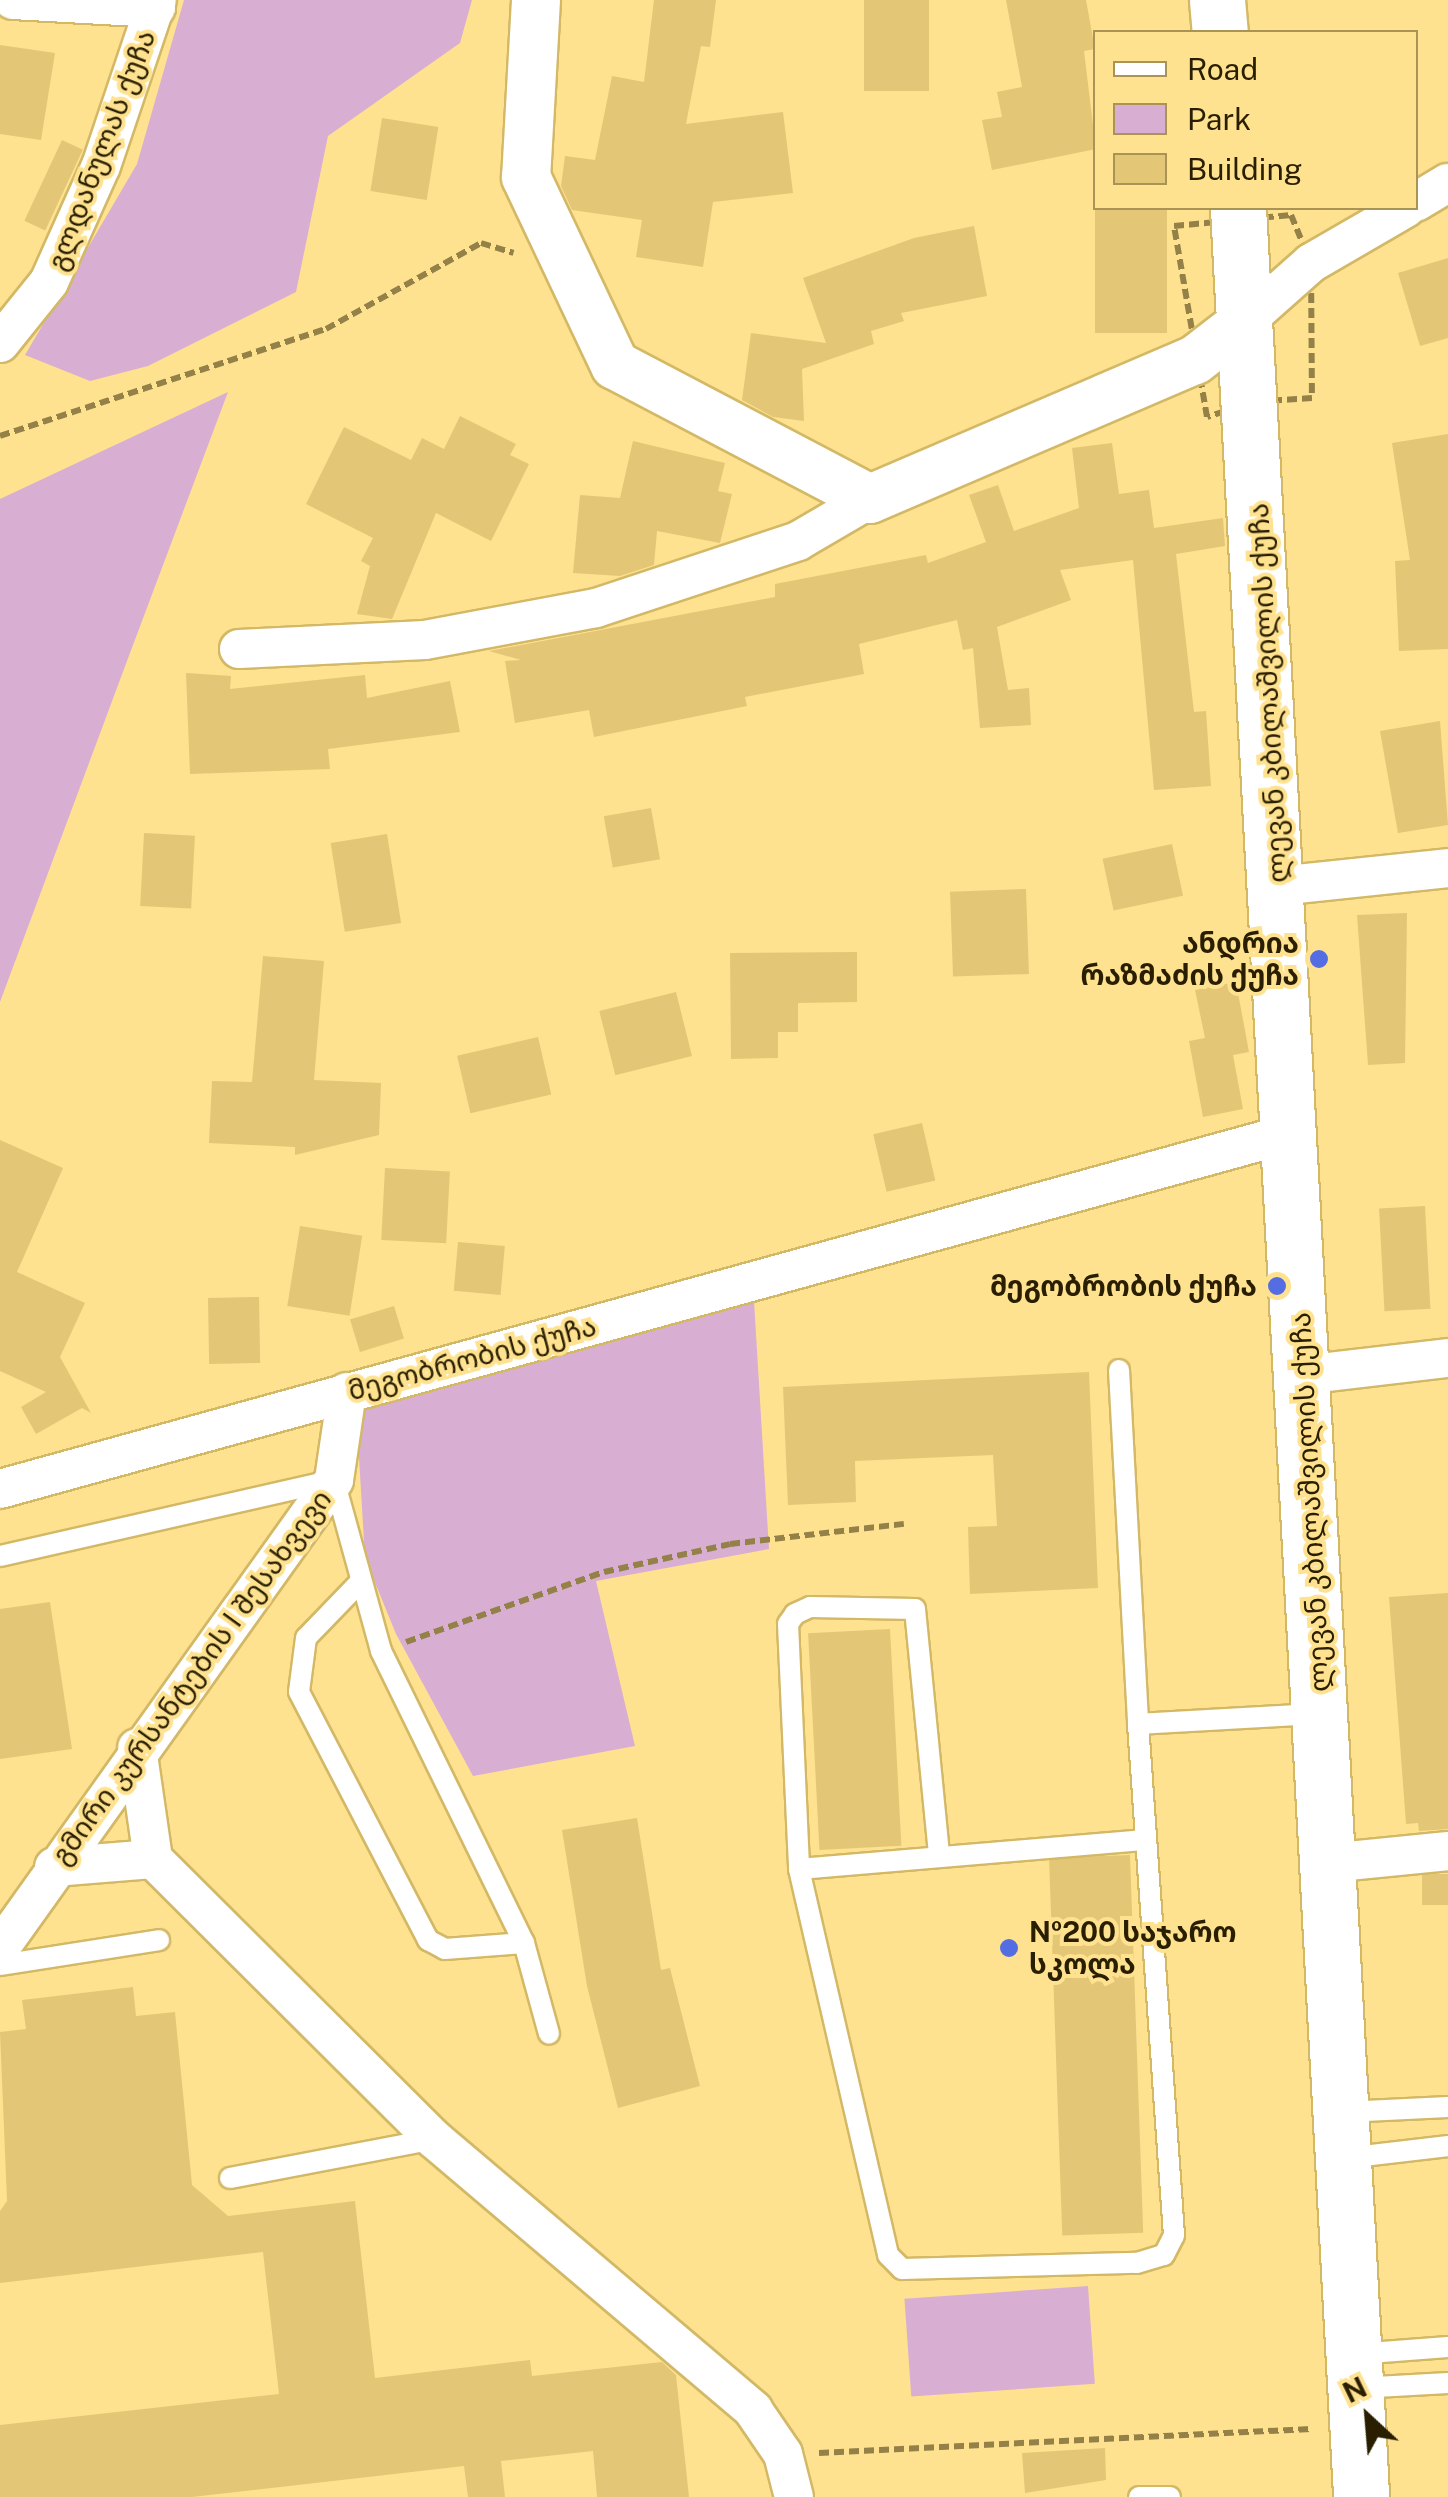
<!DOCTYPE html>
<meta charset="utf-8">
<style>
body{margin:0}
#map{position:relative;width:1448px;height:2497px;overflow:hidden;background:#fee290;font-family:"Public Sans","Noto Sans Georgian",sans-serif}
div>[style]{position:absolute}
.green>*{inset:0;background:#d9aed3;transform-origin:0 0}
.building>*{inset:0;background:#e3c776;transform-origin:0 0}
.path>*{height:6px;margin-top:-3px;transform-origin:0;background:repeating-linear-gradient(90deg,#948148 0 10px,transparent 0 15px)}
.roads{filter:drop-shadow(2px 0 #d3b866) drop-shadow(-2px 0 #d3b866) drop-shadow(0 2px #d3b866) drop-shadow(0 -2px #d3b866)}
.service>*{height:20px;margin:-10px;padding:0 10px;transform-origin:10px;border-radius:10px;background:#fff}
.minor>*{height:38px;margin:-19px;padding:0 19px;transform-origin:19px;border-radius:19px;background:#fff}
.tertiary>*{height:48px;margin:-24px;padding:0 24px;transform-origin:24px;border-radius:24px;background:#fff}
.secondary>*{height:55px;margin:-27.5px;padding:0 27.5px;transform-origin:27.5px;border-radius:27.5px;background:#fff}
.dots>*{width:28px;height:28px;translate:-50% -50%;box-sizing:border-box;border:5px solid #fee290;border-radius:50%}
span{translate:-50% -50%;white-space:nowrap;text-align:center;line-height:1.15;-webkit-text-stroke:8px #fee290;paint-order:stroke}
.street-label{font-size:28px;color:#291e00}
.poi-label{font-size:28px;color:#291e00;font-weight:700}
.right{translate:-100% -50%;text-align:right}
.left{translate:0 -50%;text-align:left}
.legend{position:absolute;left:1093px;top:30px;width:325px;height:180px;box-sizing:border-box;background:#fee290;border:2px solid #a99456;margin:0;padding:12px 18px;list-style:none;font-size:30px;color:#291e00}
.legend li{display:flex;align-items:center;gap:20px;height:50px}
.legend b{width:50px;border:2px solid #a99456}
.north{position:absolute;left:1318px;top:2367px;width:100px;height:100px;-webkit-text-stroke:8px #fee290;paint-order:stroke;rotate:334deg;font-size:28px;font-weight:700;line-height:40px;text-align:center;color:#291e00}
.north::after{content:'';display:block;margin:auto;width:35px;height:45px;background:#291e00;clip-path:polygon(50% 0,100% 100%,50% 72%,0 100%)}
</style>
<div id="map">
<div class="green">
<div style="clip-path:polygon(184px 0,472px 0,460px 43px,328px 136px,296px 292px,148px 366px,90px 381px,25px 355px,137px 164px)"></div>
<div style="clip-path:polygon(228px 392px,127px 661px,0 1002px,0 499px)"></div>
<div style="clip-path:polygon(754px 1301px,769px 1549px,596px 1581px,635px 1746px,473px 1776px,396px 1634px,365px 1558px,356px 1407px)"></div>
<div style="left:1088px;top:2286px;width:98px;height:184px;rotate:86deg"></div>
</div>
<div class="building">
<div style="clip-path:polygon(654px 0,716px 0,710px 47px,701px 46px,686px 124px,783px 112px,793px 193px,713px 202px,703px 267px,636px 257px,642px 220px,572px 210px,561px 186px,565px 156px,595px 160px,612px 76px,644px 82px)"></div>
<div style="left:864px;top:0;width:65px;height:91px"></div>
<div style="clip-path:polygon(1006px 0,1086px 0,1095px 49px,1084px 51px,1096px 149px,992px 170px,982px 120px,1002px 117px,997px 92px,1022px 87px)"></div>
<div style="clip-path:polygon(0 45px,55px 53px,41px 140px,0 134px)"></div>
<div style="left:382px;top:118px;width:57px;height:74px;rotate:9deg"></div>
<div style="left:62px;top:140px;width:23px;height:89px;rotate:25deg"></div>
<div style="left:1095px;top:208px;width:72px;height:125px"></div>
<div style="clip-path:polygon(974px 226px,987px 296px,901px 313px,904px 321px,871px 331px,874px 344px,802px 369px,804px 421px,773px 417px,742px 400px,751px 333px,826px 343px,803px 278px,914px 238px)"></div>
<div style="clip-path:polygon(1448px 258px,1448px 338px,1420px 346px,1398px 273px)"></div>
<div style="clip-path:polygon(460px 416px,516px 444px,510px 455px,529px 464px,491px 541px,436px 513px,392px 619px,357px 614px,370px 566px,361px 561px,373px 538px,306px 504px,344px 427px,411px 460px,422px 438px,444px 449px)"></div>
<div style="clip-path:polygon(1448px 434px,1448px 649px,1399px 651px,1395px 561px,1410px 560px,1392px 443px)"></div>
<div style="clip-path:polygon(633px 441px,725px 463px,718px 491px,732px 494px,720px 543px,657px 531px,654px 565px,620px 576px,573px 573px,580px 495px,620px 498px)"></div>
<div style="clip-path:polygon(1112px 443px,1119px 494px,1149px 490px,1154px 528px,1223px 518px,1225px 546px,1176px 554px,1194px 712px,1206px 711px,1211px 786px,1154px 790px,1133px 560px,1060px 570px,1071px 600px,997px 627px,1008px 690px,1029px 688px,1031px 725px,980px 728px,973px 648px,963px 650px,957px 620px,859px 644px,864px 674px,745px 697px,747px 706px,594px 737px,589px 710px,515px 723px,505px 661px,521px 660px,489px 651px,775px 597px,775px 584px,926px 555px,928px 563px,986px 542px,969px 495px,998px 485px,1014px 531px,1079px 508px,1072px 448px)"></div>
<div style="clip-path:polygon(186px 673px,231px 676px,230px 689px,365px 675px,367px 698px,450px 681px,460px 732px,328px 749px,330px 769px,190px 774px)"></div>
<div style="clip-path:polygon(1440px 721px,1448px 825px,1398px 833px,1380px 731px)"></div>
<div style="left:651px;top:808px;width:52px;height:48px;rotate:80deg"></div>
<div style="left:144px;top:833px;width:51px;height:73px;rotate:3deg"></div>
<div style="left:387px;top:834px;width:90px;height:57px;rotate:81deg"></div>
<div style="left:1172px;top:844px;width:53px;height:71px;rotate:78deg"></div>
<div style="left:1026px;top:889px;width:85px;height:76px;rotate:88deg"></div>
<div style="clip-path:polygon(1407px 913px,1405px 1063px,1368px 1065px,1357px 915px)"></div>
<div style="clip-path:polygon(857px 952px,857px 1002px,798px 1003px,798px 1032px,778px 1032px,778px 1058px,731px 1059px,730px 953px)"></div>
<div style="clip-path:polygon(263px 956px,324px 961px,314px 1080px,381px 1083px,379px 1135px,295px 1155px,295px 1147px,209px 1143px,212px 1081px,252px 1082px)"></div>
<div style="clip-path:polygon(1236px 982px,1249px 1052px,1233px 1055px,1243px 1109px,1203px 1117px,1189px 1041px,1205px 1038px,1195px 990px)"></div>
<div style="left:676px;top:992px;width:66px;height:79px;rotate:76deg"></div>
<div style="left:538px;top:1037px;width:59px;height:83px;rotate:77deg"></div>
<div style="left:922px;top:1123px;width:59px;height:50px;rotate:77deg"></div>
<div style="clip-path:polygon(0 1140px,63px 1168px,17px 1272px,85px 1303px,60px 1357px,91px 1413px,82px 1408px,36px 1434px,21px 1407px,46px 1392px,0 1371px)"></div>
<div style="left:385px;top:1168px;width:65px;height:72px;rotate:3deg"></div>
<div style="left:1425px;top:1206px;width:103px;height:46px;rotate:87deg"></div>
<div style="left:300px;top:1226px;width:63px;height:81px;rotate:9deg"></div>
<div style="left:458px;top:1242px;width:47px;height:49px;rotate:5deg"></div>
<div style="left:259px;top:1297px;width:66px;height:51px;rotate:89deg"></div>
<div style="left:394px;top:1306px;width:34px;height:46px;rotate:73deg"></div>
<div style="clip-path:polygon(1089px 1372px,1098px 1588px,970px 1594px,968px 1527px,997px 1526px,993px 1455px,855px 1461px,856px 1502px,788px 1505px,783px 1387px)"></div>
<div style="clip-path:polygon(1448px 1593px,1448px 1829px,1419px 1831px,1418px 1823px,1406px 1824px,1389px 1597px)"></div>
<div style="clip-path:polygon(50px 1602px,72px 1749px,0 1759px,0 1609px)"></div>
<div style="left:890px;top:1629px;width:217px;height:82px;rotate:87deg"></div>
<div style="clip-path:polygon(637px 1818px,661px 1970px,670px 1968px,700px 2086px,618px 2108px,587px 1986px,562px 1830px)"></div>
<div style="left:1130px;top:1855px;width:378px;height:81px;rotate:88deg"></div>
<div style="left:1448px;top:1874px;width:31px;height:26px;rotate:90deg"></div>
<div style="clip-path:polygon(133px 1987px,136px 2016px,175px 2012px,192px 2185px,228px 2216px,355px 2201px,375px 2378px,530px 2360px,532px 2376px,662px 2362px,676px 2375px,689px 2497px,597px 2497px,593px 2451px,501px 2461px,505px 2497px,468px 2497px,464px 2466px,192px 2497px,0 2497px,0 2425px,279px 2394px,263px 2252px,0 2283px,0 2211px,7px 2201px,0 2032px,26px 2029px,22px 2000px)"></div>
<div style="clip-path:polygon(1105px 2448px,1106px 2480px,1025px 2493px,1022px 2453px)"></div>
</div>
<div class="path">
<div style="left:1291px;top:215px;width:52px;rotate:67.4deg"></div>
<div style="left:1311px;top:263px;width:135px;rotate:89.6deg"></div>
<div style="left:1312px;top:398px;width:59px;rotate:176.1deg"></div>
<div style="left:1253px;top:402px;width:48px;rotate:161.9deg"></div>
<div style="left:1207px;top:417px;width:194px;rotate:-99.8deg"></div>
<div style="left:1174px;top:226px;width:118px;rotate:-5.4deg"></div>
<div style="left:0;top:436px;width:343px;rotate:-18.2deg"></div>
<div style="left:326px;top:329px;width:177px;rotate:-29deg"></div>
<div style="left:481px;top:243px;width:34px;rotate:17deg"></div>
<div style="left:406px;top:1642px;width:210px;rotate:-19.5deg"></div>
<div style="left:604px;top:1572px;width:129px;rotate:-12.5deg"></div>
<div style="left:730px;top:1544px;width:175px;rotate:-6.6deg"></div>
<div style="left:819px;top:2453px;width:493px;rotate:-2.8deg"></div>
</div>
<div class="roads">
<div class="service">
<div style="left:1119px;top:1370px;width:355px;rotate:86.9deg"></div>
<div style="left:1138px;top:1724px;width:181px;rotate:-3.2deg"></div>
<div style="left:0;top:1556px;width:343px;rotate:-12.8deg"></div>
<div style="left:334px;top:1480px;width:177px;rotate:74.6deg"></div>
<div style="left:381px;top:1651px;width:325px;rotate:63.9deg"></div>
<div style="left:524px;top:1943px;width:94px;rotate:74.6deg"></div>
<div style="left:361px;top:1581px;width:79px;rotate:134deg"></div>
<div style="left:306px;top:1638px;width:54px;rotate:97.4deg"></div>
<div style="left:299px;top:1692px;width:280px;rotate:62.5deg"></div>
<div style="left:428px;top:1940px;width:19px;rotate:28deg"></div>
<div style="left:445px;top:1949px;width:79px;rotate:-4.3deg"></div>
<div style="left:939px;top:1854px;width:246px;rotate:-95.6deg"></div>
<div style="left:915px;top:1609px;width:105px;rotate:-178.9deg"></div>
<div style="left:810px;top:1607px;width:17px;rotate:155deg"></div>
<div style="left:795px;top:1614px;width:12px;rotate:125deg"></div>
<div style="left:788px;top:1624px;width:245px;rotate:87.4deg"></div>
<div style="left:799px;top:1869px;width:396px;rotate:77deg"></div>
<div style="left:888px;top:2255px;width:20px;rotate:45deg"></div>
<div style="left:902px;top:2269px;width:235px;rotate:-1.5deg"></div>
<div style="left:1137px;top:2263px;width:28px;rotate:-17deg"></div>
<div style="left:1164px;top:2255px;width:22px;rotate:-63deg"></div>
<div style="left:1174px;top:2235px;width:512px;rotate:-94.03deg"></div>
<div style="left:799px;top:1869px;width:345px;rotate:-4.8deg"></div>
<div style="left:0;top:1965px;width:161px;rotate:-8.9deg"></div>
<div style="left:1344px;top:2112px;width:104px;rotate:-2.8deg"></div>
<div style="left:1346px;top:2158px;width:103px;rotate:-6.7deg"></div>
<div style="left:230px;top:2178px;width:208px;rotate:-10.8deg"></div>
<div style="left:1356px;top:2354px;width:92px;rotate:-4.4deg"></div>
<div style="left:1358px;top:2388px;width:90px;rotate:-3.2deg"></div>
<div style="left:1139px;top:2497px;width:31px"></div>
</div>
<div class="minor">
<div style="left:13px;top:0;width:143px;rotate:3.2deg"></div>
<div style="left:1416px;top:202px;width:37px;rotate:-31deg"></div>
<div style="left:1248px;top:319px;width:84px;rotate:-41.6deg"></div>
<div style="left:1311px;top:263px;width:110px;rotate:-30.1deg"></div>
<div style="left:0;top:343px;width:78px;rotate:-51.2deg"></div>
<div style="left:49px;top:282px;width:127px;rotate:-65.9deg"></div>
<div style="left:101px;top:166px;width:175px;rotate:-71.4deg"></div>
<div style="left:239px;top:649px;width:186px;rotate:-2.8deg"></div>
<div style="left:425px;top:640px;width:174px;rotate:-10.6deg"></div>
<div style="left:596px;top:608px;width:213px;rotate:-18.3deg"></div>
<div style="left:798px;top:541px;width:83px;rotate:-30.3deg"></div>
<div style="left:1278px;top:886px;width:171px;rotate:-6deg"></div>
<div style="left:1303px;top:1375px;width:146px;rotate:-6.7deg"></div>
<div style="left:0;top:1489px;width:1339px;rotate:-15.42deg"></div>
<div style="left:137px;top:1748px;width:112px;rotate:81.8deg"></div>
<div style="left:153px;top:1859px;width:397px;rotate:44.9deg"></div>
<div style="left:434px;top:2139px;width:419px;rotate:40.3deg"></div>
<div style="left:753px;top:2410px;width:53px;rotate:55.7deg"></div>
<div style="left:783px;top:2454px;width:44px;rotate:75.7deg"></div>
<div style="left:1328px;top:1863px;width:121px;rotate:-5.7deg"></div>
<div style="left:54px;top:1867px;width:99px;rotate:-4.6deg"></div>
<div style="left:0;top:1948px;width:575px;rotate:-54.49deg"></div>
<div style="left:334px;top:1480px;width:89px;rotate:-81.6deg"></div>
</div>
<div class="tertiary">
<div style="left:536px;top:0;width:177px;rotate:93.2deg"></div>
<div style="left:526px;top:177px;width:208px;rotate:64.7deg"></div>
<div style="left:615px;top:365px;width:288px;rotate:27.7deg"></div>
<div style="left:870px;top:499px;width:353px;rotate:-23.2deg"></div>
<div style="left:1195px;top:360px;width:67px;rotate:-37.7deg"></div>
</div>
<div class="secondary">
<div style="left:1217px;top:0;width:32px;rotate:85deg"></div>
<div style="left:1238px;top:208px;width:2292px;rotate:86.92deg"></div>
</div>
</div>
<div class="dots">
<div style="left:1319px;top:959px;background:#556de3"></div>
<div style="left:1277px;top:1286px;background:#556de3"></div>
<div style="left:1009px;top:1948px;background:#556de3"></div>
</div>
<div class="street-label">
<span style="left:101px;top:150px;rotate:-69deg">გლდანულას ქუჩა</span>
<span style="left:1268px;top:693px;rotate:-93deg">ლევან კბილაშვილის ქუჩა</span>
<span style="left:472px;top:1358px;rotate:-15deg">მეგობრობის ქუჩა</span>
<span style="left:1310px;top:1502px;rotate:-93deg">ლევან კბილაშვილის ქუჩა</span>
<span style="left:191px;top:1677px;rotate:-54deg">გმირი კურსანტების I შესახვევი</span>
</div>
<div class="poi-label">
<span class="right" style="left:1299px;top:959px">ანდრია<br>რაზმაძის ქუჩა</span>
<span class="right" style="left:1257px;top:1286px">მეგობრობის ქუჩა</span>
<span class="left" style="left:1029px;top:1948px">№200 საჯარო<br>სკოლა</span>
</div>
<ul class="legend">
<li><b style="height:12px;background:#fff"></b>Road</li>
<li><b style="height:28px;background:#d9aed3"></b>Park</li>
<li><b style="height:28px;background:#e3c776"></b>Building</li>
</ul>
<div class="north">N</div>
</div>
